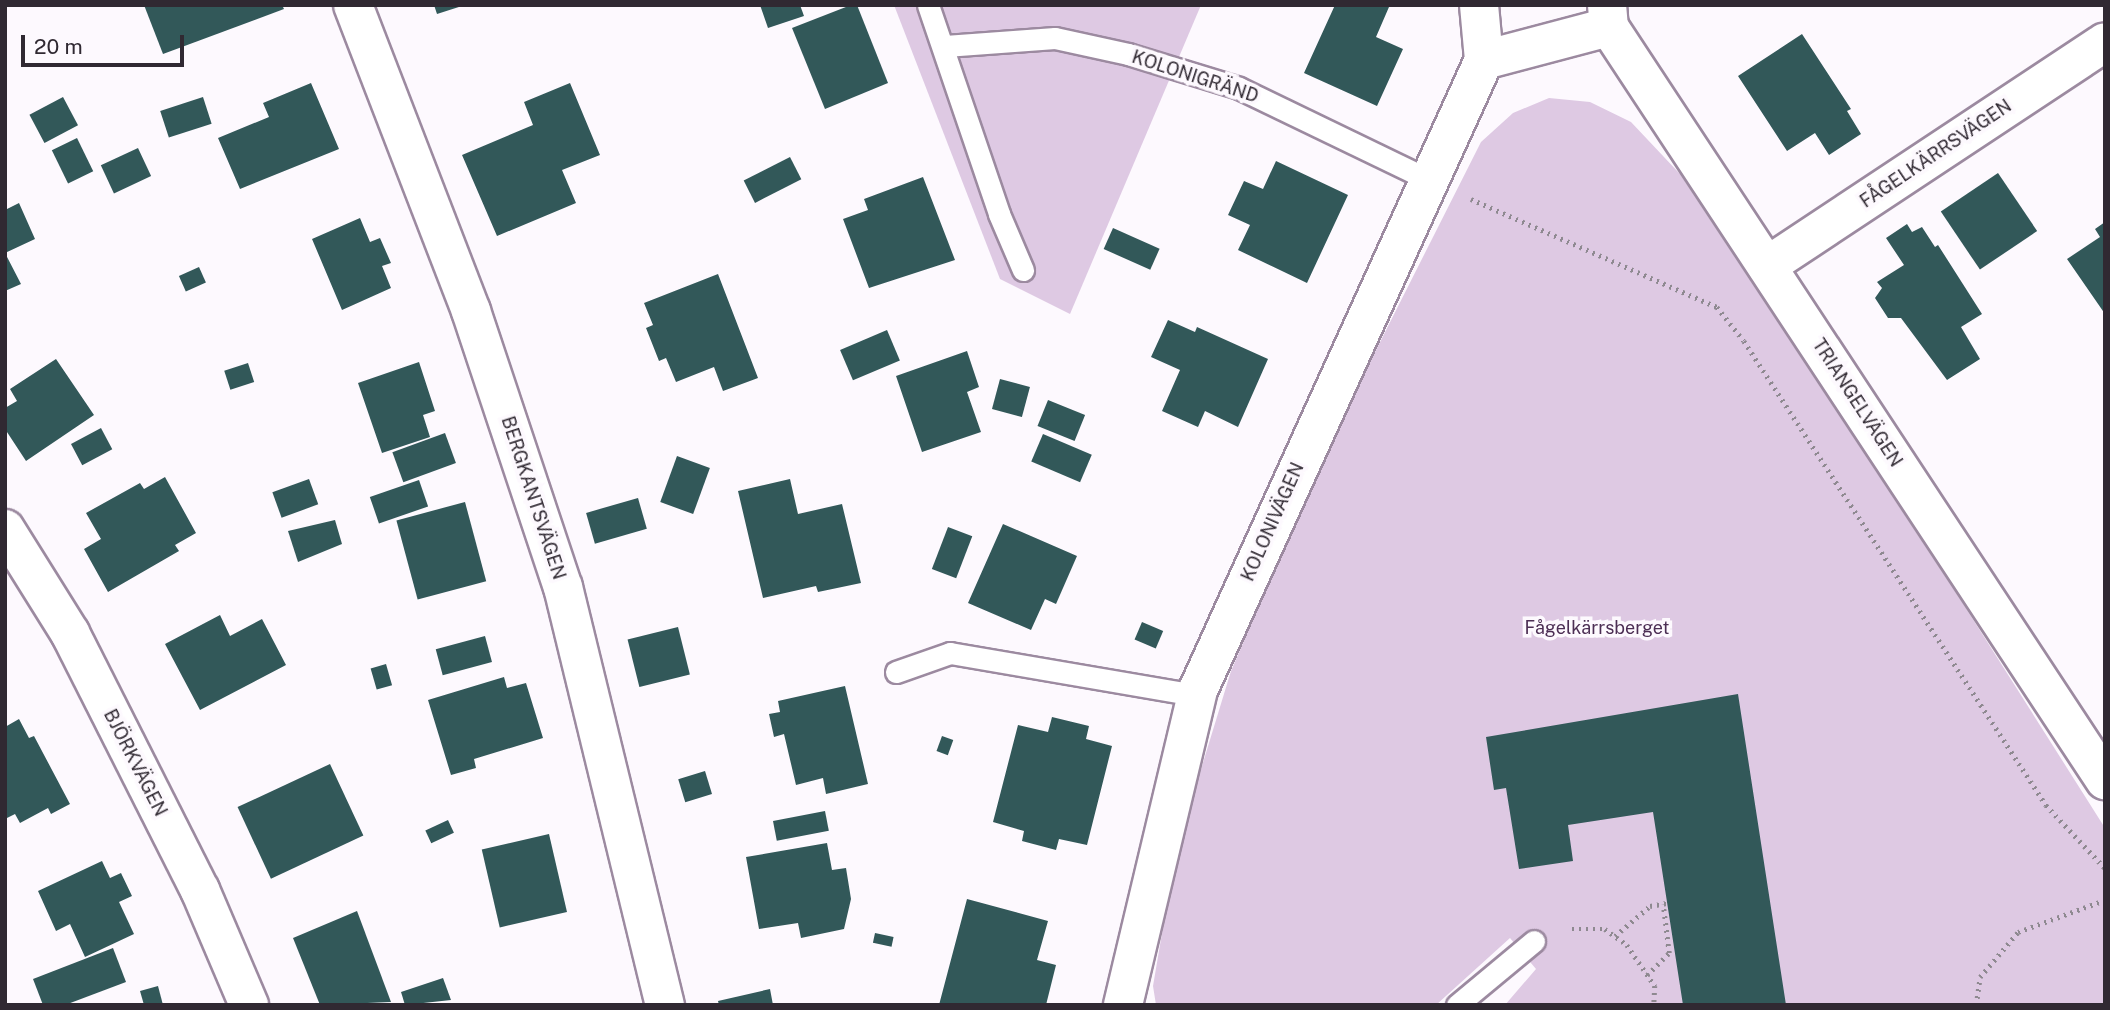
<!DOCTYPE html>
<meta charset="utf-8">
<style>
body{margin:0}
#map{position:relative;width:2110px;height:1010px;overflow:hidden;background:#fdf9fe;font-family:"Public Sans",sans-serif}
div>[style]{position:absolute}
.green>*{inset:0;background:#dec9e3}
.building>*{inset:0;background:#325859;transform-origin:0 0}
.path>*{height:4.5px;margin-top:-2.25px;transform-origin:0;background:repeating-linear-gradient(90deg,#8e8990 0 2px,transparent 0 7px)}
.roads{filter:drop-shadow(2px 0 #9c8aa0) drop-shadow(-2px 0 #9c8aa0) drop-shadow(0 2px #9c8aa0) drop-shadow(0 -2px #9c8aa0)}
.service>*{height:21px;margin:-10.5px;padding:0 10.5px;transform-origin:10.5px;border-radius:10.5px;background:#fff}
.minor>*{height:38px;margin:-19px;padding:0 19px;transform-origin:19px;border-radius:19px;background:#fff}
span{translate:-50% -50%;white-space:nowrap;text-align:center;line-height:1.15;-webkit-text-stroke:7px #fdf9fe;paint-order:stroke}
.street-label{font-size:18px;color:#302932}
.park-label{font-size:18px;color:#4c2e54}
.frame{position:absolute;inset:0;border:7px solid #302932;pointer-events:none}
.scale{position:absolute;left:21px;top:35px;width:163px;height:32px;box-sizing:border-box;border:4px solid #302932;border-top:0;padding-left:9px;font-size:21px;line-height:24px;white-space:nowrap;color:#302932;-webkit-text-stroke:5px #fdf9fe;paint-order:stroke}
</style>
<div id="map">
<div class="green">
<div style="clip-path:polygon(894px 5px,1201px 5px,1070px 314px,1000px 279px)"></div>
<div style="clip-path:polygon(1549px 98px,1590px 102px,1631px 122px,1680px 174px,1962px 602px,2105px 828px,2105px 1005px,1505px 1005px,1536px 969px,1510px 938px,1436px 1005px,1156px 1005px,1153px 986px,1176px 851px,1231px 671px,1326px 449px,1481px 142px,1513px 113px)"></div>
</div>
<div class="building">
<div style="clip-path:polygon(144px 5px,282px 5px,284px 9px,163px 54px)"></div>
<div style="clip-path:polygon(434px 5px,462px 5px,462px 6px,437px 14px)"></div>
<div style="clip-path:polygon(760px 5px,800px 5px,804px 16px,768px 28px)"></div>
<div style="clip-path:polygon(851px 5px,857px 5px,888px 83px,825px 109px,792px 28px)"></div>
<div style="clip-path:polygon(1335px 5px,1389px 7px,1376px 37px,1403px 49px,1377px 106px,1304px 73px)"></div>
<div style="clip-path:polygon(1802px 34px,1851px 109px,1847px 111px,1861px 134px,1829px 155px,1815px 133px,1787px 151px,1738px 76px)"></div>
<div style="clip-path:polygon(311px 83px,339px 149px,240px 189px,218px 138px,269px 117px,263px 103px)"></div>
<div style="clip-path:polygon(570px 83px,600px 155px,562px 170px,576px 203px,497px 236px,462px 155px,533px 125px,524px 102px)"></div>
<div style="left:63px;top:97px;width:32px;height:38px;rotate:62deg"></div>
<div style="left:203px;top:97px;width:28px;height:45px;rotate:72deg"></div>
<div style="left:77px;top:138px;width:37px;height:28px;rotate:64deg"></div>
<div style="left:138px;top:148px;width:31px;height:41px;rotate:65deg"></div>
<div style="left:790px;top:157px;width:25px;height:52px;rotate:63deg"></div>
<div style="clip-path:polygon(1276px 161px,1348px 195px,1307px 283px,1238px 250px,1250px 225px,1228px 215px,1244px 181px,1263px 189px)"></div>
<div style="left:1998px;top:173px;width:70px;height:69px;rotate:56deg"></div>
<div style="clip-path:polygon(923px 177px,955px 260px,869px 288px,843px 219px,868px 210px,864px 199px)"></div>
<div style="clip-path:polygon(19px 203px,35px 239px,5px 253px,21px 284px,5px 291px,5px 210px)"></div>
<div style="clip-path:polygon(360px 218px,370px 242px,380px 238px,391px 263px,382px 266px,391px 288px,342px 310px,312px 239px)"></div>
<div style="clip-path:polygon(2105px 222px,2105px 314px,2067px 259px,2100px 237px,2095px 229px)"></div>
<div style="clip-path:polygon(1907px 224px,1912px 232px,1922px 227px,1935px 247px,1938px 245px,1982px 314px,1961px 327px,1980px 359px,1947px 380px,1901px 318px,1888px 318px,1875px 298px,1882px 288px,1877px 282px,1904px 265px,1886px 238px)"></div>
<div style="left:1113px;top:228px;width:51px;height:23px;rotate:24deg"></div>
<div style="left:199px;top:267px;width:17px;height:22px;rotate:66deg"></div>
<div style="clip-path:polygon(718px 274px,758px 378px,723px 391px,714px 367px,676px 382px,666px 358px,659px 361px,646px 328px,653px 325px,644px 303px)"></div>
<div style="clip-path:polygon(1168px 320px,1195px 332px,1197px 327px,1268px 359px,1238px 427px,1205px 411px,1198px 427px,1162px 411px,1180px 370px,1151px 357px)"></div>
<div style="left:887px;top:330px;width:33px;height:51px;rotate:67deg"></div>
<div style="clip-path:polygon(967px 351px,979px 387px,967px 392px,981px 432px,922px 452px,896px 376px)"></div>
<div style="clip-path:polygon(56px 359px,94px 415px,26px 461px,5px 429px,5px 408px,17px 401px,10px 389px)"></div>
<div style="clip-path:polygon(419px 362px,435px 411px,423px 415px,430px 437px,382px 453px,358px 383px)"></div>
<div style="left:248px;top:363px;width:20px;height:25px;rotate:72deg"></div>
<div style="left:1000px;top:379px;width:31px;height:31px;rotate:15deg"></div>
<div style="left:1048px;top:400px;width:40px;height:28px;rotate:22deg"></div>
<div style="left:101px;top:428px;width:24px;height:34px;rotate:62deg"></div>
<div style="left:445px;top:433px;width:32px;height:56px;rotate:70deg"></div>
<div style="left:1043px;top:434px;width:53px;height:30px;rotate:23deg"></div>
<div style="left:677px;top:456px;width:35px;height:49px;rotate:20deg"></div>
<div style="clip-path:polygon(165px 477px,196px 533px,175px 545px,179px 551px,108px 592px,84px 549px,101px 539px,86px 513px,140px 483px,144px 489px)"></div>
<div style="left:309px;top:479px;width:27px;height:39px;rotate:70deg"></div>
<div style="clip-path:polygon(790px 479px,798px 514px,842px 504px,861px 583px,818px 592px,816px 586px,763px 598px,738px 491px)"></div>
<div style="left:419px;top:480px;width:28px;height:52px;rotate:71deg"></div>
<div style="left:638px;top:498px;width:32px;height:54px;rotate:74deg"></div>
<div style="left:465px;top:502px;width:82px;height:71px;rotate:75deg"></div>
<div style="clip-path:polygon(335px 520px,342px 544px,298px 562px,288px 531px)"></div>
<div style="clip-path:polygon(1003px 524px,1077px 556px,1056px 604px,1045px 599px,1031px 630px,968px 603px)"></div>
<div style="left:948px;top:527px;width:26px;height:45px;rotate:21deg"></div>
<div style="clip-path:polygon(220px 615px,230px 636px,262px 619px,286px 665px,200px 710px,165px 644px)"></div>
<div style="left:1142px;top:622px;width:23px;height:19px;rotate:23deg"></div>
<div style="left:678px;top:627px;width:49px;height:52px;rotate:76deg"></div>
<div style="left:485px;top:636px;width:27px;height:51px;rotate:75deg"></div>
<div style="left:386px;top:664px;width:22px;height:16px;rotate:74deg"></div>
<div style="clip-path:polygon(504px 677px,507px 688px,526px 683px,543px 738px,474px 759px,476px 768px,451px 775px,428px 700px)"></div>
<div style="clip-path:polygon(845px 686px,868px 784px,826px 794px,823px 778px,796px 785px,784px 734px,774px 737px,769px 714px,780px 712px,778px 701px)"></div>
<div style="clip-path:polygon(1738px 694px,1786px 1005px,1683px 1005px,1653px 812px,1568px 825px,1573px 861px,1519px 869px,1506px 788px,1494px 790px,1486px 737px)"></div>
<div style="clip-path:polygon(1052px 717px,1089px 726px,1086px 739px,1112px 746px,1087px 845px,1059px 839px,1056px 850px,1022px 841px,1024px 831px,993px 822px,1018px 725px,1048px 732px)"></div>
<div style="clip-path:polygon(19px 719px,29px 738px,34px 736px,70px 804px,51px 814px,48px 808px,20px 823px,15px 814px,5px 819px,5px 727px)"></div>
<div style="left:942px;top:736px;width:12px;height:16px;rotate:20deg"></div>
<div style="left:330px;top:764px;width:79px;height:102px;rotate:65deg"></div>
<div style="left:705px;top:771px;width:24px;height:28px;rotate:73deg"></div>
<div style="left:825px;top:811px;width:20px;height:53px;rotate:79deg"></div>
<div style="left:448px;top:820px;width:14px;height:25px;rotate:65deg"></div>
<div style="left:549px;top:834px;width:80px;height:69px;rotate:77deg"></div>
<div style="clip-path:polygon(827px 843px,832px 870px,846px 868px,851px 899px,844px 929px,801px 938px,798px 923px,759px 929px,746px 857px)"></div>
<div style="clip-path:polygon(102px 861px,110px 878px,121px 873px,132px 896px,119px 902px,134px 934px,85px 957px,70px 924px,56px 931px,38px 891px)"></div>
<div style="clip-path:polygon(967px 899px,1048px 921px,1037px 960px,1056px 965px,1046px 1005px,939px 1005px)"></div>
<div style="clip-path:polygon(357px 911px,391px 1002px,320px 1005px,293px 938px)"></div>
<div style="left:875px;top:933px;width:19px;height:10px;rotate:12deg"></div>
<div style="clip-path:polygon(113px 948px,126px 982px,65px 1005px,43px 1005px,33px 979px)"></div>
<div style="clip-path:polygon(443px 978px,451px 1000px,405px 1005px,401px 992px)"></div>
<div style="clip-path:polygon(158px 986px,163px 1005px,144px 1005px,140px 991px)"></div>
<div style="clip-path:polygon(770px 989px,773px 1005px,719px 1005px,718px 1001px)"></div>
</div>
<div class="path">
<div style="left:1471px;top:199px;width:269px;rotate:23.7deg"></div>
<div style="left:1717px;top:307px;width:43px;rotate:51.5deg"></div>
<div style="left:1744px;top:341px;width:554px;rotate:56.94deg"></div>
<div style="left:2046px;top:805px;width:86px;rotate:46.9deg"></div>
<div style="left:1572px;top:929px;width:33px"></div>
<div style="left:1605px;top:929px;width:27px;rotate:36deg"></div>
<div style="left:1627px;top:945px;width:50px;rotate:55.7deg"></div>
<div style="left:1655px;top:986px;width:19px;rotate:93deg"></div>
<div style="left:1615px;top:936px;width:46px;rotate:-40.6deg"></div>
<div style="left:1650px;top:906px;width:17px;rotate:-10deg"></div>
<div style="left:1647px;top:975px;width:31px;rotate:-45deg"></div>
<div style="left:1669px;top:953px;width:49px;rotate:-97deg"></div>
<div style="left:1976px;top:1005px;width:28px;rotate:-82deg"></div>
<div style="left:1980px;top:977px;width:59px;rotate:-49.8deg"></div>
<div style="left:2018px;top:932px;width:93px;rotate:-20.2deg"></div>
</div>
<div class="roads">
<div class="service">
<div style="left:928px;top:5px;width:221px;rotate:71.2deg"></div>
<div style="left:999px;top:214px;width:61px;rotate:66.8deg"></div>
<div style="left:945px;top:46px;width:110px;rotate:-4.2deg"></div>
<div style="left:1055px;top:38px;width:75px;rotate:12.4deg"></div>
<div style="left:1128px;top:54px;width:116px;rotate:17deg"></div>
<div style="left:1239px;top:88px;width:211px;rotate:25.8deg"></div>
<div style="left:896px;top:672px;width:57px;rotate:-19.4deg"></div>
<div style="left:950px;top:653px;width:251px;rotate:9.7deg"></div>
<div style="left:1457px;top:1005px;width:100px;rotate:-39.7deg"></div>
</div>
<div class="minor">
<div style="left:353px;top:5px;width:328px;rotate:68.9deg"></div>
<div style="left:471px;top:311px;width:291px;rotate:71.6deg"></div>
<div style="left:563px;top:587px;width:430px;rotate:76.3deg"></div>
<div style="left:1479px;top:5px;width:55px;rotate:84.8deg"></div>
<div style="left:1607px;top:5px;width:22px;rotate:85deg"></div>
<div style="left:1609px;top:27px;width:902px;rotate:56.63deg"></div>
<div style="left:1767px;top:266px;width:405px;rotate:-33.5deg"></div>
<div style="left:5px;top:529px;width:123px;rotate:58deg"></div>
<div style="left:70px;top:633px;width:288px;rotate:63.2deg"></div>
<div style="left:200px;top:890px;width:125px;rotate:66.9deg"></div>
<div style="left:1123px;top:1005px;width:324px;rotate:-76.6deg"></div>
<div style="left:1198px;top:690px;width:692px;rotate:-65.58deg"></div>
<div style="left:1484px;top:60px;width:129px;rotate:-14.8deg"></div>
</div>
</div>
<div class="street-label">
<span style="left:1195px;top:77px;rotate:18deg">KOLONIGRÄND</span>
<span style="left:1936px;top:154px;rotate:-34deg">FÅGELKÄRRSVÄGEN</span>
<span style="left:1857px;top:403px;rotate:57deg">TRIANGELVÄGEN</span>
<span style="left:533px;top:498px;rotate:72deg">BERGKANTSVÄGEN</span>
<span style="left:1273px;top:522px;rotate:-66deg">KOLONIVÄGEN</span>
<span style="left:135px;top:763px;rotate:63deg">BJÖRKVÄGEN</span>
</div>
<div class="park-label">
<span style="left:1597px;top:628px">Fågelkärrsberget</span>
</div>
<div class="frame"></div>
<div class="scale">20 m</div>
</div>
